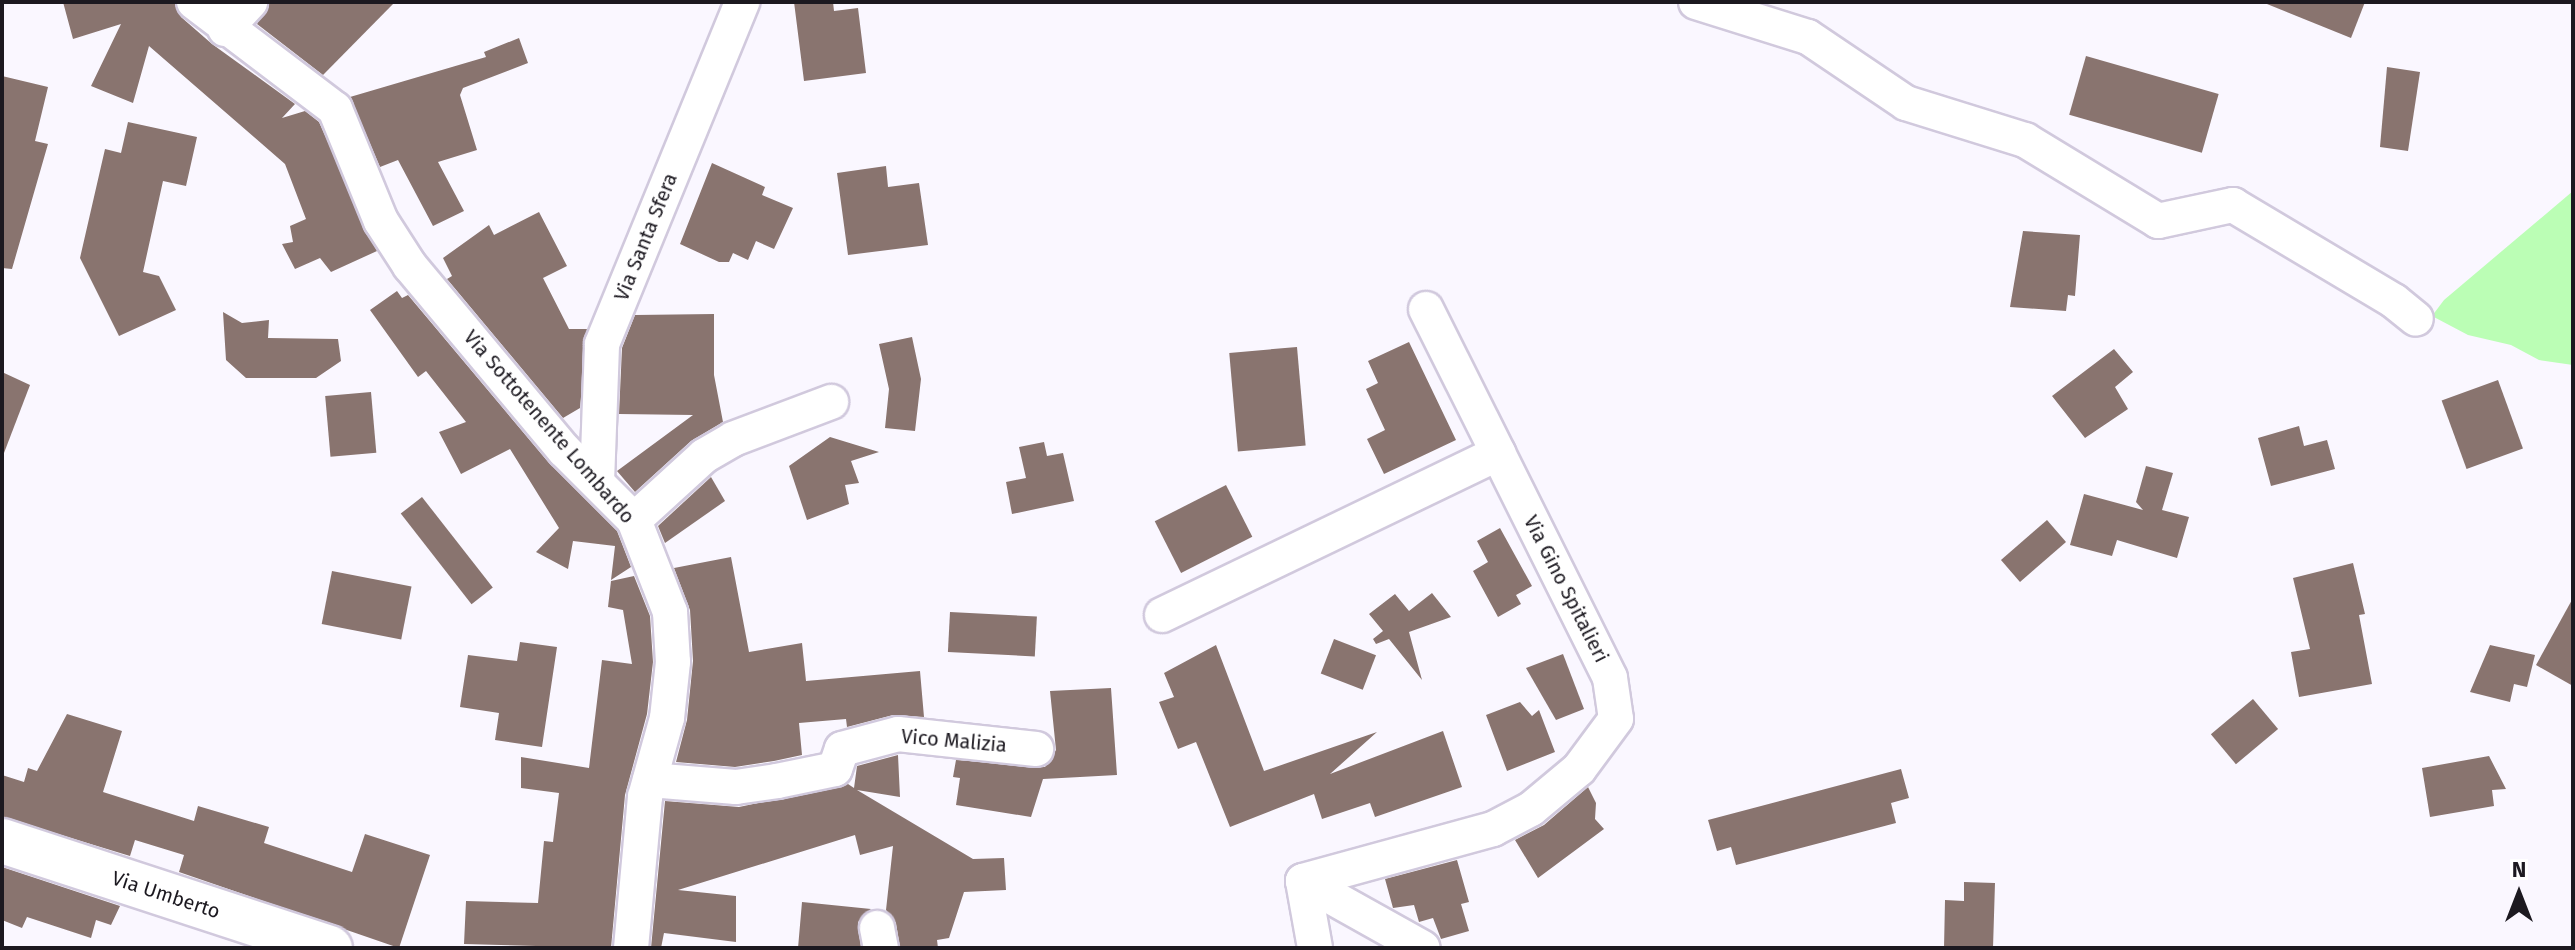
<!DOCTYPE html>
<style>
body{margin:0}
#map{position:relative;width:2575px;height:950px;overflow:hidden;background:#faf7ff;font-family:"Fira Sans",sans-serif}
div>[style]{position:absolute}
.green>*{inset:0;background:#bbfeb5}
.building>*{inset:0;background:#89746f;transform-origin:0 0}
.roads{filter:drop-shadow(2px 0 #d1c9dd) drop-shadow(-2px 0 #d1c9dd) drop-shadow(0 2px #d1c9dd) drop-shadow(0 -2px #d1c9dd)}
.minor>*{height:34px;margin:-17px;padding:0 17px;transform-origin:17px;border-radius:17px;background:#fff}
.secondary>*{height:44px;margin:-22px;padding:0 22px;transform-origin:22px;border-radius:22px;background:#fff}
span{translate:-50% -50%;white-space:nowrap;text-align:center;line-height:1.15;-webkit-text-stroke:8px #fff;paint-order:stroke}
.street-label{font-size:20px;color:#1c1920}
.frame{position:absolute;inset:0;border:4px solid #1c1920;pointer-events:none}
.north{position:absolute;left:2479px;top:854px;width:80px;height:80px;-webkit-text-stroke:6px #fff;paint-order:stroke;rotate:0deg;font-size:22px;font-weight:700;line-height:32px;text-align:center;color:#1c1920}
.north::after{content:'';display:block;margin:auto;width:28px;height:36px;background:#1c1920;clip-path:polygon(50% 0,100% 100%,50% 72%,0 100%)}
</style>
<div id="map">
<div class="green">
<div style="clip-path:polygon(2573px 191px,2573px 365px,2539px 360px,2511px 345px,2468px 335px,2432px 316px,2444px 300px)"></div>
</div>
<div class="building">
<div style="clip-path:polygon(63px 2px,174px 2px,181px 17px,212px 44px,295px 104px,282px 118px,305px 111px,319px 122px,377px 251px,331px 272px,320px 258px,295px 269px,282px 244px,293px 242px,290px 226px,306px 219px,285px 164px,149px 46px,133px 103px,91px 86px,121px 24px,73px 39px)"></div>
<div style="clip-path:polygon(269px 2px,395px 2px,323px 75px,257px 24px)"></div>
<div style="clip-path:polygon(794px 2px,833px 2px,834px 11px,858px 8px,866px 73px,804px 81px)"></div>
<div style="clip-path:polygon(2262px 2px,2365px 2px,2351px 38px)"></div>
<div style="clip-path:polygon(519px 38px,528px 63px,463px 88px,460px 95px,477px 150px,438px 162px,464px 211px,433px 226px,398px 160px,380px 167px,350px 97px,486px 57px,484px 52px)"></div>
<div style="left:2086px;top:56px;width:138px;height:61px;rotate:16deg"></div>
<div style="clip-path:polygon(2387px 67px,2420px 72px,2408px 151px,2380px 147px)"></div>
<div style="clip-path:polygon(2px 76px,48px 87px,35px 141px,48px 144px,12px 269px,2px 268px)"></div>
<div style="clip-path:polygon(128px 122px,197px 137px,186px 186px,163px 181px,143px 272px,159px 276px,176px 310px,119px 336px,80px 258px,105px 149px,121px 153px)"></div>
<div style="clip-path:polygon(712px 163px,765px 187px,762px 195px,793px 208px,774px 249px,756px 241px,748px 260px,733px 253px,729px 262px,719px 262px,680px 244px)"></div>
<div style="clip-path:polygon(886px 166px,888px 187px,919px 183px,928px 245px,848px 255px,837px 173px)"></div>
<div style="clip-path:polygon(539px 212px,567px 266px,543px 278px,569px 329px,587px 329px,580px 408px,563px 418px,447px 279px,452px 276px,443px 258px,489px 225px,494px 235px)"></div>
<div style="clip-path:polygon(2023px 231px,2080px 235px,2075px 296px,2068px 295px,2066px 311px,2010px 307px)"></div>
<div style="clip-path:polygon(397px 291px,402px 298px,408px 295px,549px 463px,617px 531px,631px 567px,611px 580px,615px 546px,573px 541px,568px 569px,536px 552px,559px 528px,510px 449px,461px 474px,439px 432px,466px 422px,426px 371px,418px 377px,370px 310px)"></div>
<div style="clip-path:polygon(223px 312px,242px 323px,269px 320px,268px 338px,338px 339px,341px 361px,316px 378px,246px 378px,226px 360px)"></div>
<div style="clip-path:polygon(714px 314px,714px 375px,723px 422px,691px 441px,635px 492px,617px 471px,693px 415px,619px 414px,622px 348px,635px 315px)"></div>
<div style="clip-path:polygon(912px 337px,921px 379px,915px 431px,885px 428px,889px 389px,879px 344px)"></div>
<div style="clip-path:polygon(1409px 342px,1456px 440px,1384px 474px,1367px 439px,1385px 430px,1366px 389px,1378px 383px,1368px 361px)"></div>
<div style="left:1297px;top:347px;width:99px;height:68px;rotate:85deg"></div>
<div style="clip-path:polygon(2114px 349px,2133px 372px,2115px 387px,2128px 409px,2085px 438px,2052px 396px)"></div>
<div style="clip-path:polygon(2px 372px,30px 385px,4px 453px,2px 453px)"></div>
<div style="left:2498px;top:380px;width:73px;height:60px;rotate:70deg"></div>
<div style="left:371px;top:392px;width:61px;height:46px;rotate:85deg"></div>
<div style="clip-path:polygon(2299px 426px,2304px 446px,2327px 440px,2335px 469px,2271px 486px,2258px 438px)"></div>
<div style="clip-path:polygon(830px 437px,879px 452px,851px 461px,859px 483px,845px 485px,849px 504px,807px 520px,789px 466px)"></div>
<div style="clip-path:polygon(1044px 442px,1047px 456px,1063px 453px,1074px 501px,1012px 514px,1006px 482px,1026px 478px,1019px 447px)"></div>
<div style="clip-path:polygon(2146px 466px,2173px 473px,2162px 510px,2189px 517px,2177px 558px,2117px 540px,2112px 556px,2070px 545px,2084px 494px,2143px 510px,2136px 502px)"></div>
<div style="clip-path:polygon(711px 477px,725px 501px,665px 543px,658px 526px)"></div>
<div style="left:1226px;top:485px;width:58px;height:80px;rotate:63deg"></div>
<div style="left:422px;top:497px;width:115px;height:27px;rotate:52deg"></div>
<div style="left:2047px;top:520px;width:29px;height:61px;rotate:49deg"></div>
<div style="clip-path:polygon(1500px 528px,1532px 586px,1516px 595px,1521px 604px,1498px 617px,1473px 571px,1488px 562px,1477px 541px)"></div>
<div style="clip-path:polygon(731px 557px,749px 652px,802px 643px,806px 681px,920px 671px,924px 717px,893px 715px,847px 727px,846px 719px,799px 723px,802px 755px,774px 761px,735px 767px,676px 762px,687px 720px,693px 661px,690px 610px,674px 568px)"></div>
<div style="clip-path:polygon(2353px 563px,2365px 614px,2359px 615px,2372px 684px,2299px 697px,2291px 652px,2310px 649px,2293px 578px)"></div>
<div style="left:332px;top:571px;width:81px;height:54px;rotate:11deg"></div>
<div style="clip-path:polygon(634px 576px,650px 616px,653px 662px,647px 714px,625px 795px,611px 948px,464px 944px,466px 901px,538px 903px,544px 841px,553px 842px,559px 793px,521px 788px,521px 757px,589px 768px,602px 660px,632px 664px,623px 610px,608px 607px,611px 581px)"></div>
<div style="clip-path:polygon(1432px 593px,1451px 617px,1409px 632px,1422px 680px,1389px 639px,1376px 644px,1373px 639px,1383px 631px,1369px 614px,1395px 594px,1409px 611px)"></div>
<div style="clip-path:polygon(2573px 598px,2573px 686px,2536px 665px)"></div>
<div style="left:950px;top:612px;width:87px;height:40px;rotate:3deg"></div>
<div style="left:1334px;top:639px;width:45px;height:37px;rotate:21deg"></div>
<div style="clip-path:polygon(520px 642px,557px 647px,542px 747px,495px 740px,499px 713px,460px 707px,468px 655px,517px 661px)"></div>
<div style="clip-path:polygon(1216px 645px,1264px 771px,1377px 732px,1330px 774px,1443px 731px,1462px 787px,1375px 817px,1370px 803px,1322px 819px,1314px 794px,1230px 827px,1196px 742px,1178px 749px,1159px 702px,1174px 697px,1164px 673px)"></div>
<div style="clip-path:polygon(2490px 645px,2535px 655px,2527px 687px,2514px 684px,2510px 702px,2470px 692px)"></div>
<div style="clip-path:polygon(1563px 654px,1584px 709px,1556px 720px,1526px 668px)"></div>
<div style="clip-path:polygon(1111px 688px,1117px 775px,1043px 779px,1031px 817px,956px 805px,960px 778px,953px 777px,956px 760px,1045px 767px,1056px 750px,1050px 691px)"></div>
<div style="left:2253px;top:699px;width:39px;height:55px;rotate:50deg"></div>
<div style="clip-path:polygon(1520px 702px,1532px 716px,1539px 710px,1555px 752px,1507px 771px,1486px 715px)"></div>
<div style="clip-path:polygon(67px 714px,122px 731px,103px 792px,194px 821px,198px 806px,269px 827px,264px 843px,352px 872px,365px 834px,430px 855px,399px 948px,179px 872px,184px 855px,135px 840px,130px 856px,2px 817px,2px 775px,24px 782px,28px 768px,37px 771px)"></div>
<div style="clip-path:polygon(898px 755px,900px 797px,857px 790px,973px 859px,1004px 858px,1006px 890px,964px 892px,949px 938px,937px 940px,938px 948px,900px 948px,896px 923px,886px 910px,893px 846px,860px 855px,855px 835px,678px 890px,736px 896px,736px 942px,664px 933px,661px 948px,651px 948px,665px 801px,739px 807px,848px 784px,854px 788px,857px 766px)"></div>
<div style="clip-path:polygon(2489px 756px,2506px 789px,2492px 790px,2494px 806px,2430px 817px,2422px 768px)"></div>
<div style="clip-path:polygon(1901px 769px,1909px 798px,1891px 803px,1896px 823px,1736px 865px,1731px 847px,1717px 851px,1708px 820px)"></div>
<div style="clip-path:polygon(1588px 787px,1596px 803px,1595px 819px,1604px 829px,1538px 878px,1515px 840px,1544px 825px)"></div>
<div style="clip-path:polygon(1457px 860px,1469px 902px,1461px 904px,1469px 931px,1441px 939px,1433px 918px,1419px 922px,1414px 905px,1393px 908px,1385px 879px)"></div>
<div style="clip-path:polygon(2px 867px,120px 906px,111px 925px,96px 920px,91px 938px,27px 917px,22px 928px,2px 920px)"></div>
<div style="clip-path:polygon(1964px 882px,1995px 883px,1993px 948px,1944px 948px,1945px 900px,1964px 901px)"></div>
<div style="clip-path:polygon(802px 902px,871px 909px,858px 922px,861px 948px,798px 948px)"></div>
</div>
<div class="roads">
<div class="minor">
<div style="left:194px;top:2px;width:177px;rotate:37.2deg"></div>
<div style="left:335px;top:109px;width:121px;rotate:67.7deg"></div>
<div style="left:381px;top:221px;width:54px;rotate:57.2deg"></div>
<div style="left:410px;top:266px;width:240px;rotate:50.1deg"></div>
<div style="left:564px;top:450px;width:99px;rotate:45deg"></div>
<div style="left:634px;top:520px;width:99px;rotate:68.6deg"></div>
<div style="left:670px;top:612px;width:50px;rotate:86.6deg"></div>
<div style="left:673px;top:662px;width:56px;rotate:96.1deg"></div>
<div style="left:667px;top:718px;width:82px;rotate:105.6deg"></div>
<div style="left:645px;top:797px;width:152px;rotate:95.3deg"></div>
<div style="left:1696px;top:2px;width:117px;rotate:17.4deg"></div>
<div style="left:1808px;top:37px;width:118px;rotate:34deg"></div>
<div style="left:1906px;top:103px;width:125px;rotate:17.3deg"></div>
<div style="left:2025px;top:140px;width:156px;rotate:31.3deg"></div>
<div style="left:2158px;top:221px;width:77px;rotate:-12deg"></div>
<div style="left:2233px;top:205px;width:187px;rotate:30.8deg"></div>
<div style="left:2394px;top:301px;width:28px;rotate:39deg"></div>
<div style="left:225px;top:29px;width:37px;rotate:-47deg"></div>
<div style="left:1426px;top:309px;width:161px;rotate:63.4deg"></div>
<div style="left:597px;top:482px;width:138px;rotate:-87.9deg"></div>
<div style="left:602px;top:344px;width:370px;rotate:-67.7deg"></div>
<div style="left:634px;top:520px;width:95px;rotate:-42.4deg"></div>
<div style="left:704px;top:456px;width:34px;rotate:-30deg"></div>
<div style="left:733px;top:439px;width:105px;rotate:-20.7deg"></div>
<div style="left:1162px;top:615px;width:373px;rotate:-25.7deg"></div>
<div style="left:1498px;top:453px;width:251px;rotate:63.5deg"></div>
<div style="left:1610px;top:678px;width:41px;rotate:81.7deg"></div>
<div style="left:1616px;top:719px;width:62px;rotate:126.5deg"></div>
<div style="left:1579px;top:769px;width:62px;rotate:140.2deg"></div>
<div style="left:1531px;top:809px;width:43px;rotate:152.2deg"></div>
<div style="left:1493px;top:829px;width:197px;rotate:164.7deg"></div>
<div style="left:1303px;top:881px;width:68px;rotate:79.8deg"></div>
<div style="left:650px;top:780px;width:86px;rotate:4.7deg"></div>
<div style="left:736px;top:787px;width:41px;rotate:-8.3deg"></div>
<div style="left:777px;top:781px;width:59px;rotate:-11.7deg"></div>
<div style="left:835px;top:769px;width:21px;rotate:-71deg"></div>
<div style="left:842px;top:749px;width:58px;rotate:-15deg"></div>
<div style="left:898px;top:734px;width:139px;rotate:6.2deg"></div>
<div style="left:1303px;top:881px;width:137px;rotate:29.2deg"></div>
<div style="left:877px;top:928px;width:20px;rotate:79deg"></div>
</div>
<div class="secondary">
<div style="left:2px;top:841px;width:345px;rotate:18.1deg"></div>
</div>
</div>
<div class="street-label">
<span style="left:646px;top:237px;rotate:-68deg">Via Santa Sfera</span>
<span style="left:549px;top:427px;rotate:49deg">Via Sottotenente Lombardo</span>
<span style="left:1566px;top:589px;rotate:63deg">Via Gino Spitalieri</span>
<span style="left:954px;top:741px;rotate:5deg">Vico Malizia</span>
<span style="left:166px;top:895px;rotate:18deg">Via Umberto</span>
</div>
<div class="frame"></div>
<div class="north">N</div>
</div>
